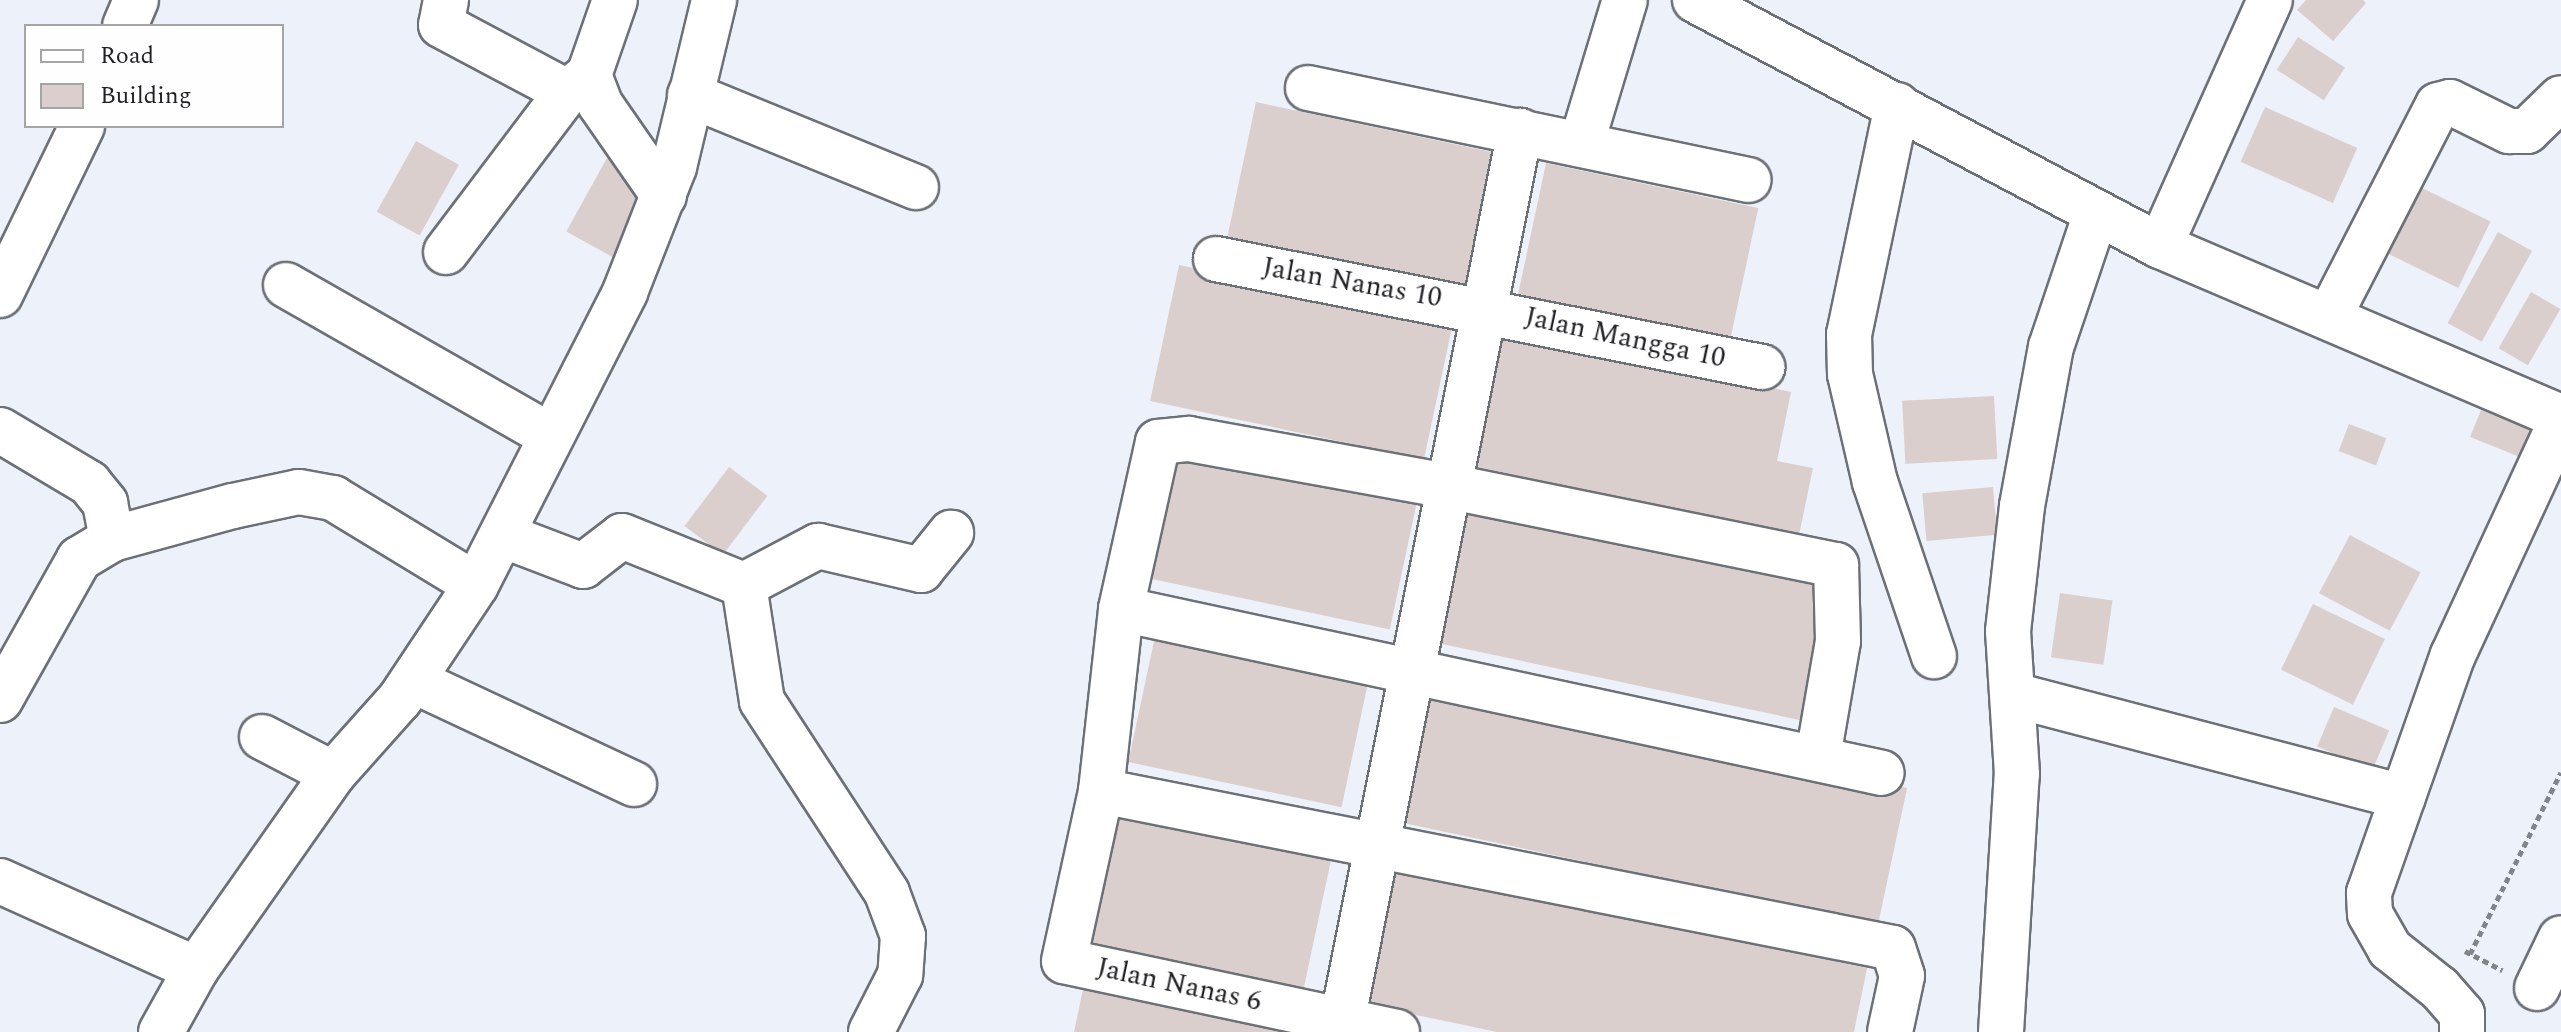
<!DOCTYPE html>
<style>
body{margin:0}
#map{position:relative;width:2561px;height:1032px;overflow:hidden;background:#edf1f9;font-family:Spectral,serif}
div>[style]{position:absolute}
.building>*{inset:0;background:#dbcfce;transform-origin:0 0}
.path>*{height:5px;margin-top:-2.5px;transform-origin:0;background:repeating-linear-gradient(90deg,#818489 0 6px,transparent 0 10px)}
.roads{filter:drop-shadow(2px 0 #6c7077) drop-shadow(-2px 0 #6c7077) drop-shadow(0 2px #6c7077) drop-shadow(0 -2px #6c7077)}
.street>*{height:44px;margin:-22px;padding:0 22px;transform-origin:22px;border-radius:22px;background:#fff}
span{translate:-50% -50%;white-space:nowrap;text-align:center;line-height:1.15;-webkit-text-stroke:6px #fefefe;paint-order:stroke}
.street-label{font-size:28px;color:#1f2023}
.legend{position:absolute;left:24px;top:24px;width:260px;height:104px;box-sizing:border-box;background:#fefefe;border:2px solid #a5a5a6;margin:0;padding:10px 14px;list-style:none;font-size:24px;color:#1f2023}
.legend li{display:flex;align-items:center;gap:16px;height:40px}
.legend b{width:40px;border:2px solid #a5a5a6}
</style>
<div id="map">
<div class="building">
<div style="clip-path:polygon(2306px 0,2363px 0,2366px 3px,2333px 41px,2297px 10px)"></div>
<div style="left:2298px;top:37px;width:56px;height:39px;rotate:33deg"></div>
<div style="left:1256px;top:102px;width:242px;height:138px;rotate:12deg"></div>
<div style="left:2265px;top:107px;width:101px;height:60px;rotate:24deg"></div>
<div style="left:416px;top:141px;width:49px;height:81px;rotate:29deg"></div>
<div style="left:607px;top:158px;width:56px;height:84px;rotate:29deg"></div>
<div style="left:1546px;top:163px;width:217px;height:138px;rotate:12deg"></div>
<div style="left:2416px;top:185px;width:83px;height:74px;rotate:26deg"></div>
<div style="left:2498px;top:232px;width:39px;height:104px;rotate:29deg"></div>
<div style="left:1179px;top:265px;width:280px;height:139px;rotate:12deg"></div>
<div style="left:2531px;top:292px;width:34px;height:65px;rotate:30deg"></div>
<div style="clip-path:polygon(1496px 329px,1791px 392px,1777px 461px,1813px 468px,1799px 535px,1467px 465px)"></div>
<div style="left:1994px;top:396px;width:63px;height:92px;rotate:87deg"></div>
<div style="left:2481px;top:410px;width:53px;height:29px;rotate:22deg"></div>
<div style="left:2349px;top:424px;width:40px;height:29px;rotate:21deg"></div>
<div style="left:1181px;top:443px;width:243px;height:139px;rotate:12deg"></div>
<div style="left:729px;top:467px;width:48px;height:74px;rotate:37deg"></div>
<div style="left:1993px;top:487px;width:48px;height:71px;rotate:85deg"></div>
<div style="left:1452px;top:504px;width:388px;height:139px;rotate:12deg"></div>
<div style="left:2350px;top:535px;width:80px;height:66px;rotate:28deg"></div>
<div style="left:2060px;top:593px;width:53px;height:65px;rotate:8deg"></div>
<div style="left:2313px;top:604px;width:80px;height:73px;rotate:26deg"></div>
<div style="left:1157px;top:627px;width:218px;height:138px;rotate:12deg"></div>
<div style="left:1418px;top:684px;width:500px;height:139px;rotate:12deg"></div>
<div style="left:2334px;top:707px;width:60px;height:43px;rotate:23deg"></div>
<div style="left:1119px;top:809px;width:218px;height:138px;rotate:12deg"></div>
<div style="clip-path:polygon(1378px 865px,1867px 968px,1854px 1032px,1497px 1032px,1350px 1001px)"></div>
<div style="clip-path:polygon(1084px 984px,1316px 1032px,1074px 1032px)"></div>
</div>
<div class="path">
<div style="left:2465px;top:951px;width:42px;rotate:27.2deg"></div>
<div style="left:2470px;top:954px;width:203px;rotate:-63.4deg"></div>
</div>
<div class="roads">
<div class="street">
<div style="left:446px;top:0;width:25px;rotate:101deg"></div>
<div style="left:441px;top:25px;width:143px;rotate:28deg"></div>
<div style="left:567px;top:92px;width:28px;rotate:-38deg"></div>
<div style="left:589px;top:75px;width:31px;rotate:69deg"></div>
<div style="left:600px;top:104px;width:112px;rotate:55.2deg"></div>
<div style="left:1695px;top:0;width:526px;rotate:27.88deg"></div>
<div style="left:2160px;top:246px;width:436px;rotate:23.1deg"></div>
<div style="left:125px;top:26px;width:28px;rotate:-67deg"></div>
<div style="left:589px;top:75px;width:79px;rotate:-70.9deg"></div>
<div style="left:1308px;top:88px;width:450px;rotate:11.8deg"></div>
<div style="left:690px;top:95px;width:244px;rotate:22.2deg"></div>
<div style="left:1897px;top:105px;width:234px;rotate:101.8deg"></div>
<div style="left:1849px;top:334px;width:40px;rotate:88.6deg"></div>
<div style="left:1850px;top:374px;width:111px;rotate:77deg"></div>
<div style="left:1875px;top:482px;width:184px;rotate:71.3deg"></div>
<div style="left:1582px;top:142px;width:148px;rotate:-73.2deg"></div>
<div style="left:2160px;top:246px;width:269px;rotate:-65.9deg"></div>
<div style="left:446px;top:252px;width:201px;rotate:-52.9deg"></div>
<div style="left:1216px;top:259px;width:557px;rotate:11.19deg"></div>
<div style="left:286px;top:285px;width:305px;rotate:29.7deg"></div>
<div style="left:0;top:295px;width:188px;rotate:-64.1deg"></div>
<div style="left:2329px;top:317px;width:238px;rotate:-62.8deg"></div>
<div style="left:2438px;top:105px;width:12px;rotate:-14deg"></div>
<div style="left:2450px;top:102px;width:66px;rotate:26.2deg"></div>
<div style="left:2509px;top:131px;width:18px"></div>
<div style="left:2527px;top:131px;width:47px;rotate:-44.1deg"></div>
<div style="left:0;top:430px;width:104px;rotate:30.8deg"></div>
<div style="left:89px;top:483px;width:26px;rotate:51deg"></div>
<div style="left:105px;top:503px;width:37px;rotate:79deg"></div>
<div style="left:502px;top:535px;width:87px;rotate:20.9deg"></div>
<div style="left:583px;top:566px;width:49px;rotate:-37.6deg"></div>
<div style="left:622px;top:536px;width:131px;rotate:21.9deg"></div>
<div style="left:744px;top:585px;width:84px;rotate:-27.8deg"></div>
<div style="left:818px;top:546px;width:106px;rotate:13.1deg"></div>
<div style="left:921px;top:570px;width:48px;rotate:-51deg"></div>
<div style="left:744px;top:585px;width:117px;rotate:81.2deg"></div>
<div style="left:762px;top:701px;width:229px;rotate:56.9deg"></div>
<div style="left:887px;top:893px;width:46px;rotate:69.6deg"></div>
<div style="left:903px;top:936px;width:39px;rotate:94deg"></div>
<div style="left:900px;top:975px;width:64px;rotate:117deg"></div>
<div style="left:1121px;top:609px;width:778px;rotate:12.16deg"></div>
<div style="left:414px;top:681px;width:243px;rotate:25.1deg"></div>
<div style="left:2014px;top:695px;width:402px;rotate:14.7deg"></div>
<div style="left:0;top:700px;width:162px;rotate:-60.7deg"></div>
<div style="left:79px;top:559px;width:39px;rotate:-31deg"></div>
<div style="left:112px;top:539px;width:125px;rotate:-15.3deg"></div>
<div style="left:233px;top:506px;width:67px;rotate:-12deg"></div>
<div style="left:299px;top:492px;width:35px;rotate:10deg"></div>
<div style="left:333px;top:498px;width:167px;rotate:31.3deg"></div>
<div style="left:262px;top:737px;width:80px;rotate:27.5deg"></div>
<div style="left:1101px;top:791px;width:807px;rotate:11.21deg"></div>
<div style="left:1893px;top:948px;width:29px;rotate:72deg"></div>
<div style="left:1902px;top:976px;width:57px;rotate:102.1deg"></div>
<div style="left:0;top:881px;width:215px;rotate:24.2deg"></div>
<div style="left:2537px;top:988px;width:55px;rotate:-64.4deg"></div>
<div style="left:161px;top:1032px;width:72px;rotate:-60.9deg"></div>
<div style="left:196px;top:969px;width:238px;rotate:-54.9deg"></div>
<div style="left:333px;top:774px;width:101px;rotate:-48.2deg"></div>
<div style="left:400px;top:699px;width:137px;rotate:-56.3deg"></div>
<div style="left:476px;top:585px;width:329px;rotate:-63deg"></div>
<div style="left:625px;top:292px;width:134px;rotate:-68.6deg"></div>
<div style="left:674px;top:167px;width:172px;rotate:-76.5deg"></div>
<div style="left:1340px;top:1032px;width:919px;rotate:-78.7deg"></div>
<div style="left:1397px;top:1032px;width:340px;rotate:-168deg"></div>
<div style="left:1064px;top:961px;width:174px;rotate:-77.7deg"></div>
<div style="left:1101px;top:791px;width:183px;rotate:-83.7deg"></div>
<div style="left:1121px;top:609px;width:171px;rotate:-77.5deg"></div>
<div style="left:1158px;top:442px;width:31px;rotate:-6deg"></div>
<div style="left:1189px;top:439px;width:262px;rotate:10.3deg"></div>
<div style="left:1447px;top:486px;width:397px;rotate:11.5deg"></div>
<div style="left:1836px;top:565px;width:76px;rotate:88.5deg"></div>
<div style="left:1838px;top:641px;width:118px;rotate:99.8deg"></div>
<div style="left:2001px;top:1032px;width:258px;rotate:-86.5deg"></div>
<div style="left:2017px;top:774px;width:143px;rotate:-93.6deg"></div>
<div style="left:2008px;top:631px;width:126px;rotate:-83.6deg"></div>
<div style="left:2022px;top:506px;width:162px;rotate:-79.7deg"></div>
<div style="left:2051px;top:347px;width:141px;rotate:-71.4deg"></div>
<div style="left:2462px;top:1032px;width:18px;rotate:-90deg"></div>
<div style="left:2462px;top:1014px;width:35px;rotate:-131deg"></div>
<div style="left:2439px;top:988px;width:63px;rotate:-141.5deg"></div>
<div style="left:2390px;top:949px;width:40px;rotate:-119.7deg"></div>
<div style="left:2370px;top:914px;width:21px;rotate:-93deg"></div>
<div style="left:2369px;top:893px;width:252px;rotate:-70.6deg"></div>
<div style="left:2453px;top:655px;width:258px;rotate:-65.2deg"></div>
</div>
</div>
<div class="street-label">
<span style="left:1352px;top:283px;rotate:10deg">Jalan Nanas 10</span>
<span style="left:1625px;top:338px;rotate:12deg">Jalan Mangga 10</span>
<span style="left:1179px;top:985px;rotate:12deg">Jalan Nanas 6</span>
</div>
<ul class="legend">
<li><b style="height:10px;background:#fff"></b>Road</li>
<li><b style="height:22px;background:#dbcfce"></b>Building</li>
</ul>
</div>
